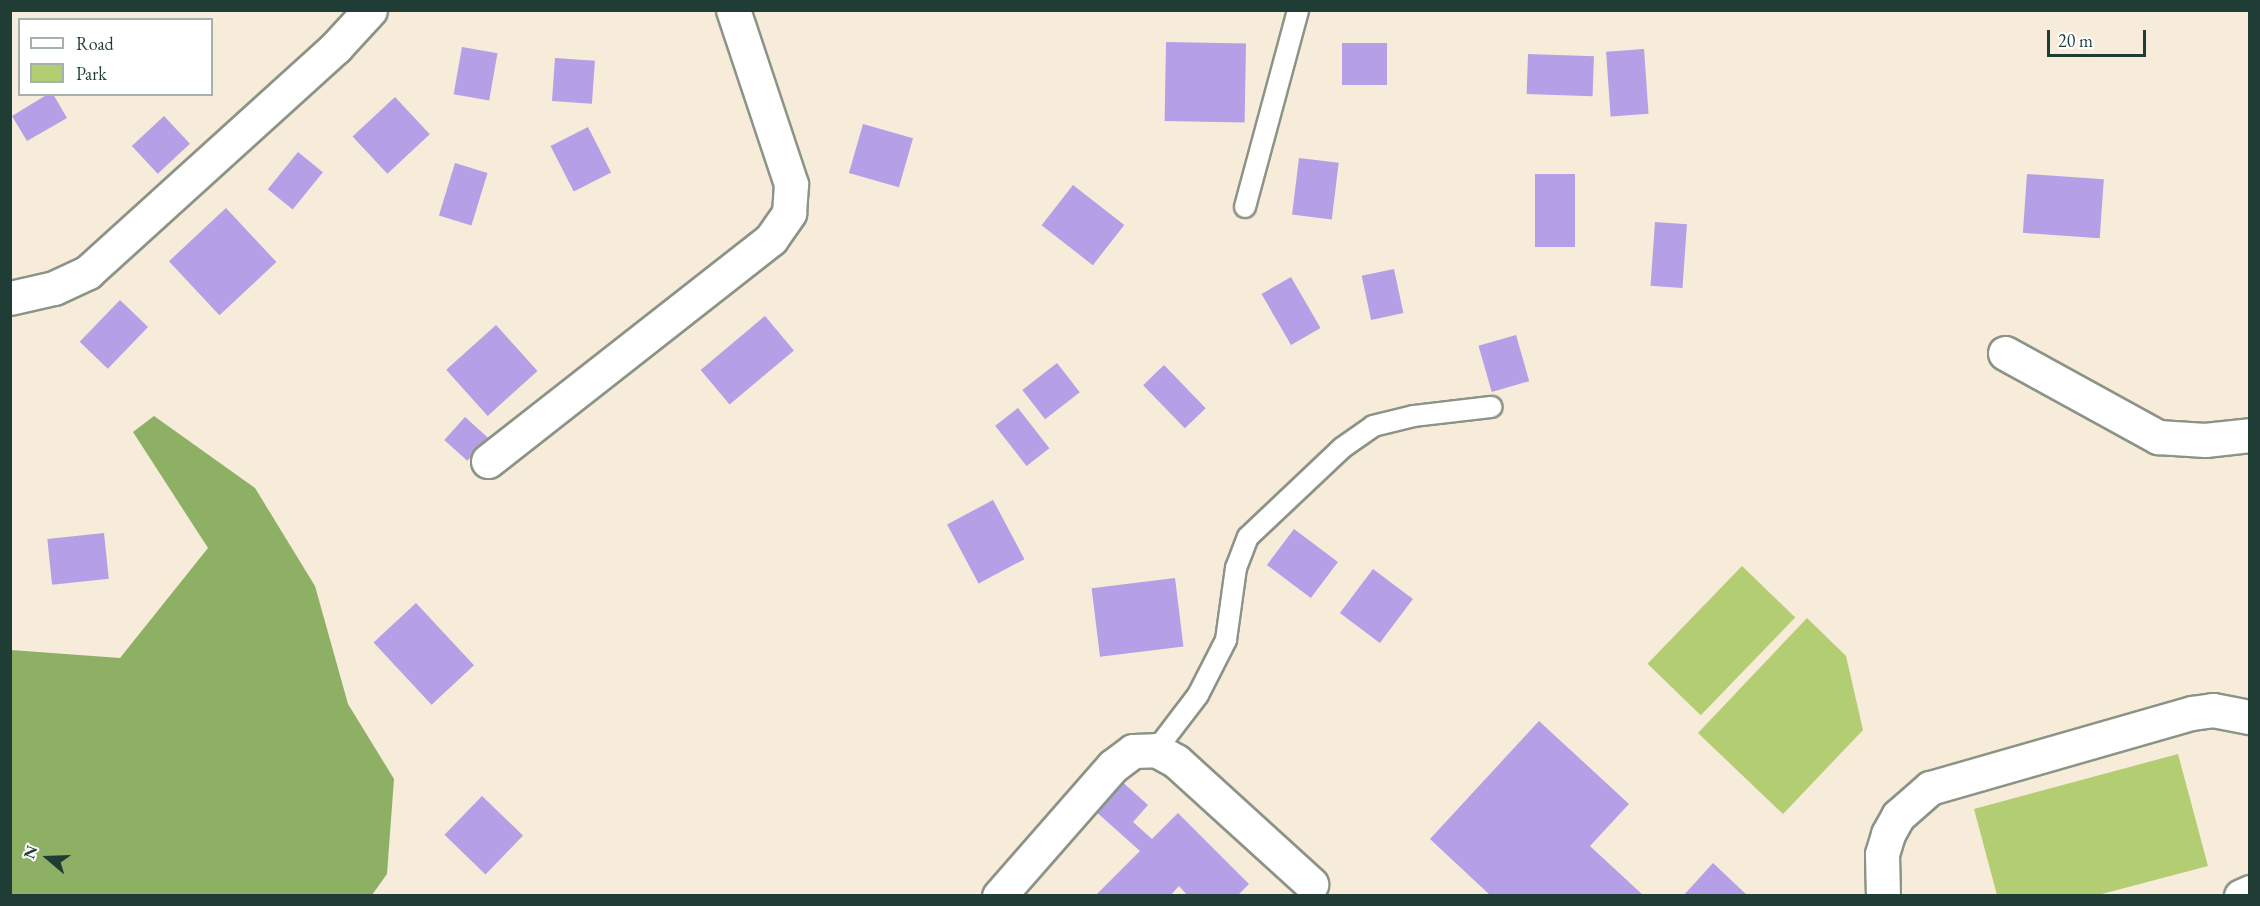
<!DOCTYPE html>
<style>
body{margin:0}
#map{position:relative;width:2260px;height:906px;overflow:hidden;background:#f7ebd9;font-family:"EB Garamond",serif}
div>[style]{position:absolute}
.green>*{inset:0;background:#b3cd73;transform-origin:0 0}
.forest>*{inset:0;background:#8eb065}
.building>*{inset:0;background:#b59fe7;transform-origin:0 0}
.roads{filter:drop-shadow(2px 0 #8b9486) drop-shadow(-2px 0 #8b9486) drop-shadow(0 2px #8b9486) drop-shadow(0 -2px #8b9486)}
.lane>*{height:20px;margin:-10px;padding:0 10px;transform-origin:10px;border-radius:10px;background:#fff}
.street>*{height:33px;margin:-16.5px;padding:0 16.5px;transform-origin:16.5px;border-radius:16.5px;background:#fff}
span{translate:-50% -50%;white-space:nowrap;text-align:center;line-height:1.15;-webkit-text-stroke:4.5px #fff;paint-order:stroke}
.frame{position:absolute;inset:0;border:12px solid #1f3d34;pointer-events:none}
.legend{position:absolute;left:18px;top:18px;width:195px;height:78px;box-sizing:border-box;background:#fff;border:2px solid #a5b1ae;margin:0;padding:8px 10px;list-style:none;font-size:18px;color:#1f3d34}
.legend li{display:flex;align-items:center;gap:12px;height:30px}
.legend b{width:30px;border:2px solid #a5b1ae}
.north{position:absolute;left:18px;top:828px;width:60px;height:60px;-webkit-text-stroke:4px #fff;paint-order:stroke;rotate:289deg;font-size:16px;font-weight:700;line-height:24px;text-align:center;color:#1f3d34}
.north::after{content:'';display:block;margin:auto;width:21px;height:27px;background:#1f3d34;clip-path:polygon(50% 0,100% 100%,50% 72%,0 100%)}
.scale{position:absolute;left:2047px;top:30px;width:99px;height:27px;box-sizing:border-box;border:3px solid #1f3d34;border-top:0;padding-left:8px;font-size:18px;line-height:21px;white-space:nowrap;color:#1f3d34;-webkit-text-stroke:4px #fff;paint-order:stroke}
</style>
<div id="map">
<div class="green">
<div style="left:1742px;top:566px;width:74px;height:136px;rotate:44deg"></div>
<div style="clip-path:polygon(1807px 618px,1846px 656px,1863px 730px,1783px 814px,1698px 733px)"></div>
<div style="clip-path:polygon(2178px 754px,2208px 866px,2098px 895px,1997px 895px,1974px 809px)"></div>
</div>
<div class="forest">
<div style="clip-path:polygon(154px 416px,255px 488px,315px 586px,348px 704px,394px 779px,387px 874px,372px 895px,11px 895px,11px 650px,120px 658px,208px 548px,133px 432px)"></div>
</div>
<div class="building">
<div style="left:1166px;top:42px;width:80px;height:79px;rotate:1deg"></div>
<div style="left:1387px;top:43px;width:42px;height:45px;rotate:90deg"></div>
<div style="left:462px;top:47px;width:36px;height:48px;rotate:10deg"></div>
<div style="left:1644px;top:49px;width:65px;height:38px;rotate:86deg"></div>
<div style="left:1528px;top:54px;width:66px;height:40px;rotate:2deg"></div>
<div style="left:555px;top:58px;width:40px;height:43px;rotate:4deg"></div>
<div style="clip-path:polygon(48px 94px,53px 94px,67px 118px,27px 141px,12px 116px)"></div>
<div style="left:395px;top:97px;width:51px;height:58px;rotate:47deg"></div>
<div style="left:164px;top:116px;width:38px;height:44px;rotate:47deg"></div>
<div style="left:863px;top:124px;width:52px;height:51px;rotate:16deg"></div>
<div style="left:588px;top:127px;width:51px;height:42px;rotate:63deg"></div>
<div style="left:298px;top:152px;width:32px;height:48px;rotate:39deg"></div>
<div style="left:1299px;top:158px;width:40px;height:57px;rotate:7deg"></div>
<div style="left:455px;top:163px;width:34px;height:55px;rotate:17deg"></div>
<div style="left:1575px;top:174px;width:73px;height:40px;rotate:90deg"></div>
<div style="left:2027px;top:174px;width:77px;height:59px;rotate:4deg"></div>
<div style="left:1073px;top:185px;width:65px;height:51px;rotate:38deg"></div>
<div style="left:226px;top:208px;width:74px;height:78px;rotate:47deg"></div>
<div style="left:1655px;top:222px;width:32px;height:64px;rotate:4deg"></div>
<div style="left:1394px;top:269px;width:45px;height:33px;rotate:78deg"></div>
<div style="left:1291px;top:277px;width:59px;height:34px;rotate:60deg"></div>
<div style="left:120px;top:300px;width:39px;height:58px;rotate:44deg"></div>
<div style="left:765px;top:316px;width:45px;height:84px;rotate:50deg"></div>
<div style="left:496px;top:325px;width:62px;height:67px;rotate:48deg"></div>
<div style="left:1516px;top:335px;width:48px;height:39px;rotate:74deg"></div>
<div style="left:1057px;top:363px;width:37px;height:44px;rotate:52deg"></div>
<div style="left:1164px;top:365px;width:60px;height:29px;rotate:46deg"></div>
<div style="left:1018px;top:408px;width:51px;height:29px;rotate:52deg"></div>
<div style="left:465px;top:417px;width:31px;height:31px;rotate:42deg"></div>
<div style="left:993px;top:500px;width:67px;height:52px;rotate:62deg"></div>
<div style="left:1294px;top:529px;width:55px;height:45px;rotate:37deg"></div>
<div style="left:104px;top:533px;width:46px;height:57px;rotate:84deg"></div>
<div style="left:1373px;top:569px;width:50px;height:55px;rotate:37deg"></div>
<div style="left:1175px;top:578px;width:69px;height:84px;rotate:83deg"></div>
<div style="left:416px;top:603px;width:85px;height:58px;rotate:47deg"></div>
<div style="clip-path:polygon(1539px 721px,1629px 804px,1590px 846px,1644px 896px,1491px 896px,1430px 839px)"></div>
<div style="clip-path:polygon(1119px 779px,1148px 805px,1133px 822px,1152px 839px,1178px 813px,1249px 884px,1237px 896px,1188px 896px,1179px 886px,1170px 896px,1095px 896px,1140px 851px,1093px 809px)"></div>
<div style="left:482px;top:796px;width:57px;height:54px;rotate:44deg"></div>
<div style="clip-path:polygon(1713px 863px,1748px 896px,1683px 896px)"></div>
</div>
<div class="roads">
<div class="lane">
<div style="left:1245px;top:207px;width:204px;rotate:-74.9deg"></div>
<div style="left:1156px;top:750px;width:69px;rotate:-52.6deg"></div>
<div style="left:1198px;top:695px;width:62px;rotate:-63deg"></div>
<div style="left:1226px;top:640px;width:73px;rotate:-82.1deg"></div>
<div style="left:1236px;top:568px;width:33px;rotate:-69deg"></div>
<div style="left:1248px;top:537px;width:129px;rotate:-43.4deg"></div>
<div style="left:1342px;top:448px;width:38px;rotate:-35deg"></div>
<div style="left:1373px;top:426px;width:42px;rotate:-13.7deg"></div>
<div style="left:1414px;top:416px;width:78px;rotate:-6.7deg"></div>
</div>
<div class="street">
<div style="left:10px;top:298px;width:45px;rotate:-12.8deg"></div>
<div style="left:54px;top:288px;width:38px;rotate:-25deg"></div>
<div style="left:88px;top:272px;width:335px;rotate:-42.2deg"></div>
<div style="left:336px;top:47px;width:50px;rotate:-47.4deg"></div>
<div style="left:2005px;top:353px;width:175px;rotate:28.8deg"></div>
<div style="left:2158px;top:437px;width:47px;rotate:3.7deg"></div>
<div style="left:2205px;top:440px;width:45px;rotate:-6.3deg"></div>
<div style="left:488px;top:461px;width:360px;rotate:-38.1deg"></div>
<div style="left:771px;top:239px;width:32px;rotate:-55deg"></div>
<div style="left:789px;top:213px;width:29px;rotate:-86deg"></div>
<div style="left:791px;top:184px;width:183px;rotate:-108.4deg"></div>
<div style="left:999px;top:896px;width:173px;rotate:-48.8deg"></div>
<div style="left:1113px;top:766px;width:25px;rotate:-37deg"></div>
<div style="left:1133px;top:751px;width:23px;rotate:-2deg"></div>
<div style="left:1156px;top:750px;width:23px;rotate:29deg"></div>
<div style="left:1176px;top:761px;width:183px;rotate:42.3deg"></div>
<div style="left:1883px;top:896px;width:42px;rotate:-91.4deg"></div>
<div style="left:1882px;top:854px;width:21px;rotate:-73deg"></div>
<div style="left:1888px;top:834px;width:21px;rotate:-61deg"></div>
<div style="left:1898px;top:816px;width:43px;rotate:-41.2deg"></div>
<div style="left:1930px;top:788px;width:273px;rotate:-16deg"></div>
<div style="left:2192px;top:713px;width:21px;rotate:-8deg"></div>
<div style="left:2213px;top:710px;width:38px;rotate:11deg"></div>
<div style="left:2241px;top:896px;width:10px;rotate:-24deg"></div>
</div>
</div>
<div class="frame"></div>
<ul class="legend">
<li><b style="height:8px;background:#fff"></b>Road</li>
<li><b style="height:16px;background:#b3cd73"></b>Park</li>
</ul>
<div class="north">N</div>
<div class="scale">20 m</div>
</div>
